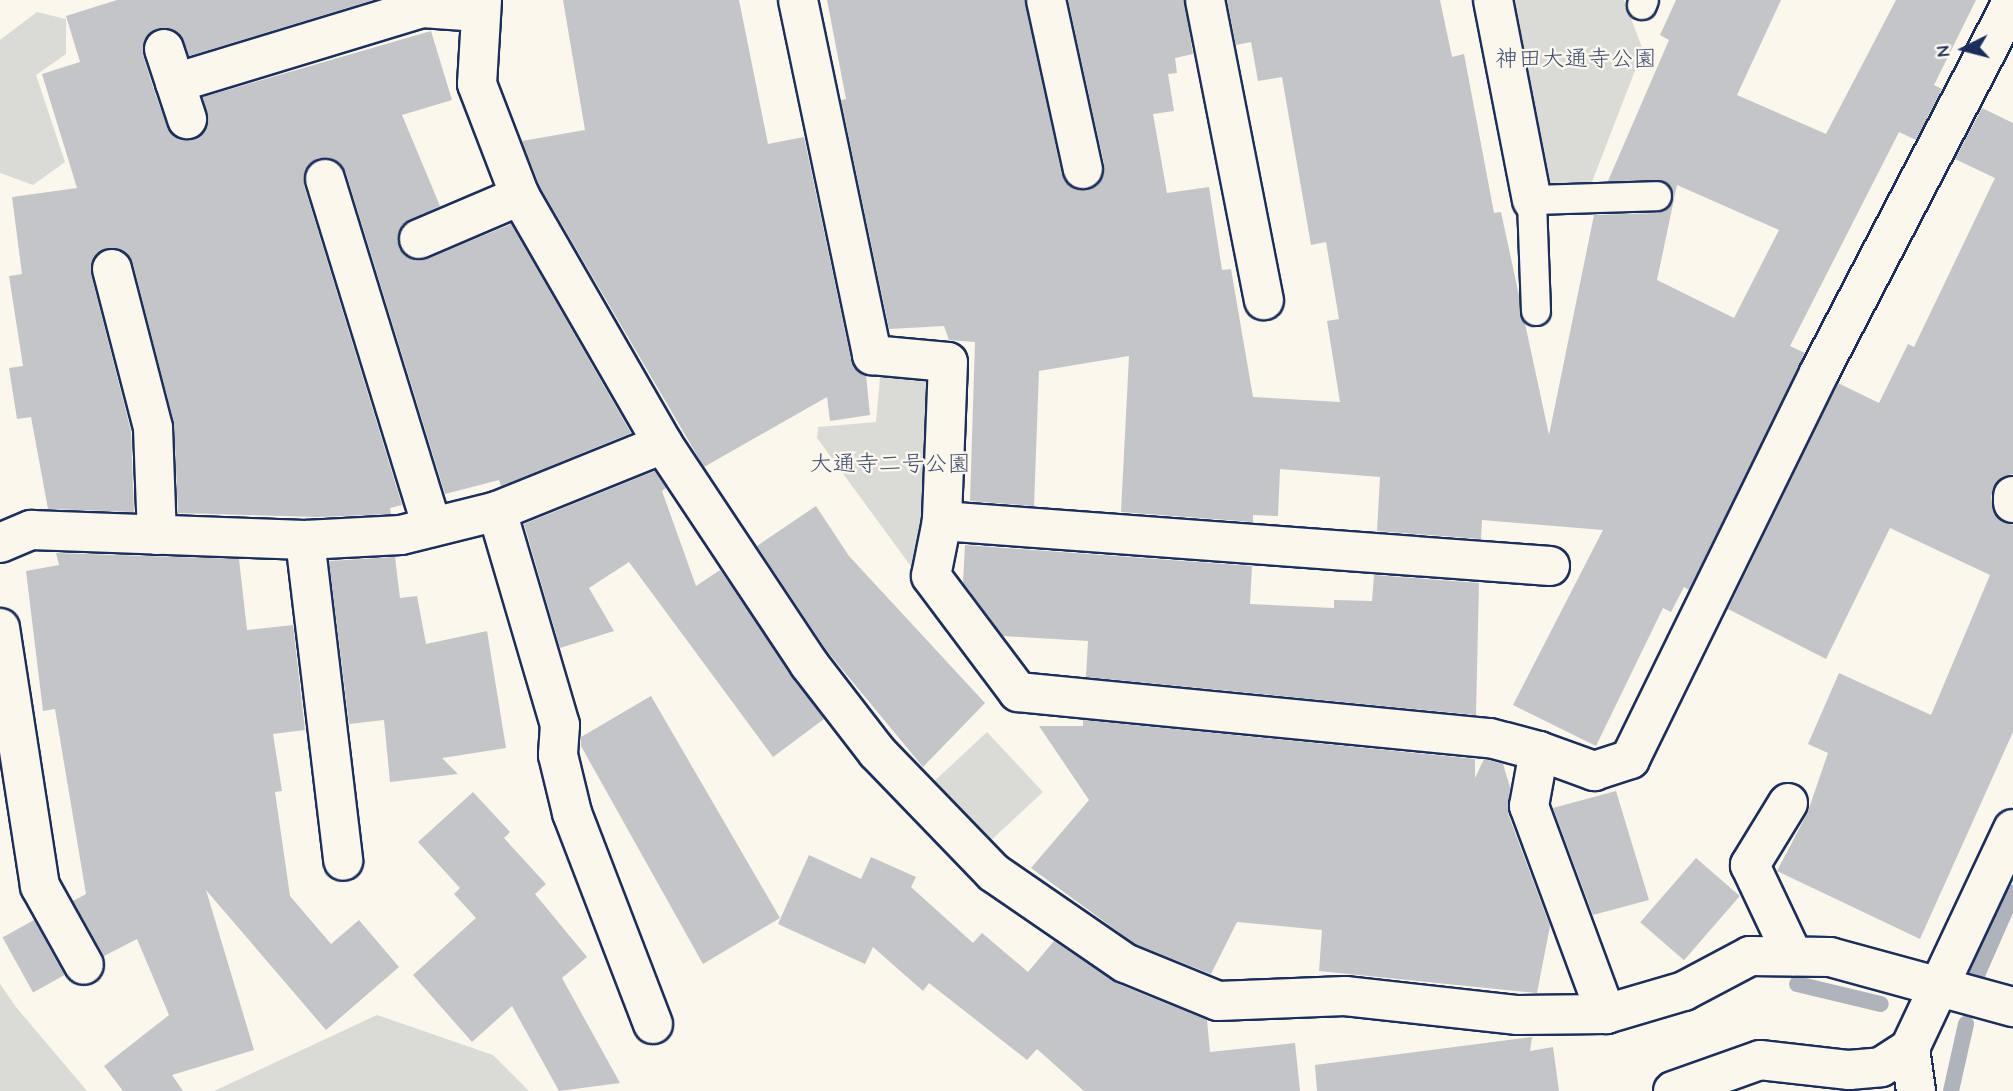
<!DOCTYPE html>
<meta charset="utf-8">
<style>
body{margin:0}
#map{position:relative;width:2013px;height:1091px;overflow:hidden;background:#fbf7ec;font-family:"Comic Neue","Klee One",sans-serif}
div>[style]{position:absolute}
.green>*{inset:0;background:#dadad7;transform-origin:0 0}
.stream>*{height:16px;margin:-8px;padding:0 8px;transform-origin:8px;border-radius:8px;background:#afb3bb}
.building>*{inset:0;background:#c3c5c9;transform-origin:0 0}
.roads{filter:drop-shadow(2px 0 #1b2f5e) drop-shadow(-2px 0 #1b2f5e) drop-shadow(0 2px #1b2f5e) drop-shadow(0 -2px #1b2f5e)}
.service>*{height:28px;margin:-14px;padding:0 14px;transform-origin:14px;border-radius:14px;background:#fbf7ec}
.minor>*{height:38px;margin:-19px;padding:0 19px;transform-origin:19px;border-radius:19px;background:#fbf7ec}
span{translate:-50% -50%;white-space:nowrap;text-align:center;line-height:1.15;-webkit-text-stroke:5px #fbf7ec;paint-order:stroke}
.park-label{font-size:23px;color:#415176}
.north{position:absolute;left:1929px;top:14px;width:70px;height:70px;-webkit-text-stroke:5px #fbf7ec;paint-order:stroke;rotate:264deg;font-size:19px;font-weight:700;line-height:28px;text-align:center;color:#1b2f5e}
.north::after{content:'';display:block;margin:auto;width:24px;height:32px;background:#1b2f5e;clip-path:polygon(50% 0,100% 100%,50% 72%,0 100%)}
</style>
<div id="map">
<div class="green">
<div style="clip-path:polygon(1503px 0,1624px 0,1643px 50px,1590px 187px,1542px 191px)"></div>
<div style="clip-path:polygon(37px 12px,66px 19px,66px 54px,36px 75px,65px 162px,33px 185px,0 173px,0 40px)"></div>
<div style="clip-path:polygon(881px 366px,936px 373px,933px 513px,915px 572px,817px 438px,818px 427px,876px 422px)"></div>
<div style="left:987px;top:732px;width:82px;height:76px;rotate:47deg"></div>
<div style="clip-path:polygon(0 984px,16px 1007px,87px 1091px,0 1091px)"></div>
<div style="clip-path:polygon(377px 1015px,493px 1055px,529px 1091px,214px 1091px)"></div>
</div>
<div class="stream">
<div style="left:1977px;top:975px;width:90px;rotate:-66.3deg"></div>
<div style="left:1797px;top:984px;width:86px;rotate:13.4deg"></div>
<div style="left:1951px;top:1091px;width:69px;rotate:-77.4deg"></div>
</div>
<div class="building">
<div style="clip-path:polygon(117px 0,373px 0,189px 56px,178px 32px,158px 28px,148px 34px,143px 55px,154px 90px,167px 126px,183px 140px,194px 139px,208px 124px,203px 97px,431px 31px,452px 100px,402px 115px,440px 206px,402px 225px,399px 248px,416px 261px,427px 259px,511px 224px,631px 433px,501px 486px,499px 480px,445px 494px,346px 173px,339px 163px,319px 158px,309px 165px,304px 185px,402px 505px,390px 508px,391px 514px,318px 517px,178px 513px,174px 423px,133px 264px,127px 253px,107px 248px,96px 254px,91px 274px,131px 431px,134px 512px,48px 509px,31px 417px,17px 419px,9px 368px,23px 366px,9px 276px,22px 274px,12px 197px,77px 188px,42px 74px,80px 62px,66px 16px)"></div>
<div style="clip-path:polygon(563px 0,739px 0,768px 144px,804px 137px,851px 359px,866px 375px,870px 415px,830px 421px,827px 397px,704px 467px,540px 187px,522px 141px,585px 130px)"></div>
<div style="clip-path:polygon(evenodd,827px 0,1025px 0,1062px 174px,1067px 184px,1087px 190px,1098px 185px,1104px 164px,1068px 0,1184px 0,1193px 54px,1175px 58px,1177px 73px,1168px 74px,1174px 111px,1153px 114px,1167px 193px,1209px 187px,1222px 270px,1231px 269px,1253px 397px,1340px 402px,1327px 321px,1339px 319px,1326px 242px,1311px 245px,1282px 77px,1258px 81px,1251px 42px,1236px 45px,1227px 0,1440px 0,1452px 57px,1464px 54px,1494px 213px,1501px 212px,1549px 435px,1594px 215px,1658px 213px,1672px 203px,1671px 188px,1664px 181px,1608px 181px,1669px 40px,1660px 35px,1676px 0,1781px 0,1737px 95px,1826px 134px,1896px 0,1976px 0,1934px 85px,1942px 89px,1916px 140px,1899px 132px,1790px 346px,1805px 353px,1689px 590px,1684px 587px,1671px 612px,1663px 608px,1596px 746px,1513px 705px,1603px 530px,1482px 520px,1481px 539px,1377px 531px,1380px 477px,1280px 469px,1278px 516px,1253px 515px,1253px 522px,1121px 512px,1129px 356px,1039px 371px,1034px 506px,970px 501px,975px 342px,949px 340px,944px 326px,889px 329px,841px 100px,846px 99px,827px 0,1677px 185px,1779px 230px,1734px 318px,1657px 280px,1677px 185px)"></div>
<div style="clip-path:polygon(1982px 108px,2013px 123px,2013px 474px,2002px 477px,1991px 496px,1994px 514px,2013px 525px,2013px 732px,1920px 939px,1777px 871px,1807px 814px,1828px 753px,1808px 744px,1839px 673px,1931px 715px,1990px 575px,1890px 528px,1826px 659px,1728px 609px,1838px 383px,1879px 403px,1908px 344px,1914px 347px,1995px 178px,1955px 159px)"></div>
<div style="clip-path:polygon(655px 471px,666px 488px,662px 491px,696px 586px,720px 570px,824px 719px,773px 757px,629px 562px,589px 588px,614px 631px,560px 648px,524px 524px)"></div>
<div style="clip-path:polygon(816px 506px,849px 556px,985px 703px,923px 767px,827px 651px,757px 546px)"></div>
<div style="clip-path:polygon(965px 545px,1252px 566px,1250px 604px,1334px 608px,1334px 600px,1372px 601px,1374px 575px,1479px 583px,1476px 715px,1086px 677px,1088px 641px,1003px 636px,963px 582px)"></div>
<div style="clip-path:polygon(56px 553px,239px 559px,247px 630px,293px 625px,305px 730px,273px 734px,282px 791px,275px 792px,290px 896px,331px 944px,359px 920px,399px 967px,326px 1030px,206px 890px,254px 1050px,172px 1075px,183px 1091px,123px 1091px,104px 1066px,169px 1015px,137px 939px,104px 956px,73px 901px,86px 894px,55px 709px,43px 711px,26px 571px,59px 565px)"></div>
<div style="clip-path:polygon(395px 557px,400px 598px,417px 596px,426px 644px,487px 631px,506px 748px,442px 758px,458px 774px,390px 782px,384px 720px,349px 724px,329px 561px)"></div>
<div style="clip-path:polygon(651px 696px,780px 918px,703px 964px,581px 746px,581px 737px)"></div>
<div style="clip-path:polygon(1083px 720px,1475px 759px,1475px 778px,1484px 759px,1503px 764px,1510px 787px,1508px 814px,1550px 926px,1537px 993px,1319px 971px,1322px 930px,1237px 922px,1211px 974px,1135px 944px,1031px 868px,1089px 800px,1039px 726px,1083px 726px)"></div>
<div style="clip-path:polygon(1616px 791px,1649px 900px,1593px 915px,1553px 808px)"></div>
<div style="clip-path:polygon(473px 792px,510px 832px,504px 838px,546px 884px,535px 894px,587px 957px,562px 978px,620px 1083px,559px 1091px,512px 1006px,472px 1042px,413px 975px,476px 918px,454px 894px,460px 888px,418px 842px)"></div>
<div style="clip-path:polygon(809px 855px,861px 879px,871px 857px,916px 877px,911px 887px,973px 943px,982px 933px,1028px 972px,1054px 941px,1116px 983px,1207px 1020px,1210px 1052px,1295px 1043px,1300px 1091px,1084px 1091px,1037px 1049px,1027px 1060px,929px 983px,923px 991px,873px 947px,865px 964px,778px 924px)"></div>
<div style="left:1696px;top:858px;width:58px;height:85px;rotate:41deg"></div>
<div style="left:34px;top:920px;width:63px;height:36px;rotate:61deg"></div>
<div style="clip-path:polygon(1532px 1037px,1530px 1051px,1553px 1047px,1559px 1091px,1317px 1091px,1315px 1065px)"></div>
</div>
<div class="roads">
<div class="service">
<div style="left:1642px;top:5px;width:5px;rotate:-68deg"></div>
<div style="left:1536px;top:311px;width:111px;rotate:-92.1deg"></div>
<div style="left:1532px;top:200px;width:125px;rotate:-1.8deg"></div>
</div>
<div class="minor">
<div style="left:482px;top:0;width:84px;rotate:93.4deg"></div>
<div style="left:477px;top:84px;width:120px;rotate:69deg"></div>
<div style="left:520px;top:196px;width:286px;rotate:60deg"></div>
<div style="left:663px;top:444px;width:264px;rotate:56.4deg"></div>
<div style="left:809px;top:664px;width:111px;rotate:52.3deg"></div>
<div style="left:877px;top:752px;width:168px;rotate:46deg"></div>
<div style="left:994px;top:873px;width:159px;rotate:34.5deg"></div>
<div style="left:1125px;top:963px;width:100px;rotate:22.2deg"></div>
<div style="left:1218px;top:1001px;width:127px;rotate:-2.3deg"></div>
<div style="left:1345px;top:996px;width:174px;rotate:6.3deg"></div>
<div style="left:1518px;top:1015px;width:88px;rotate:-0.7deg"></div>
<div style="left:1606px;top:1014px;width:81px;rotate:-16.4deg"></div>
<div style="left:1684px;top:991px;width:75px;rotate:-27.9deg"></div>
<div style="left:1750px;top:956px;width:80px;rotate:0.7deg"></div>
<div style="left:1830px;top:957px;width:190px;rotate:15.3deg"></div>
<div style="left:798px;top:0;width:363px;rotate:78.2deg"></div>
<div style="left:872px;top:355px;width:76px;rotate:5.3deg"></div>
<div style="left:948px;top:362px;width:159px;rotate:92.2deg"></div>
<div style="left:1046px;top:0;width:173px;rotate:77.7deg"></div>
<div style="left:1205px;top:0;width:306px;rotate:78.9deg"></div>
<div style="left:1493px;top:0;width:204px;rotate:79deg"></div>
<div style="left:164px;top:49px;width:74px;rotate:71.8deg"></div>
<div style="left:175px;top:83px;width:258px;rotate:-16.9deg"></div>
<div style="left:422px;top:8px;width:57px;rotate:4deg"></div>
<div style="left:325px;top:179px;width:364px;rotate:72.9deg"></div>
<div style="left:419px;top:239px;width:110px;rotate:-23.1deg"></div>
<div style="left:112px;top:269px;width:164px;rotate:75.5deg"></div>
<div style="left:153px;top:428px;width:107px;rotate:87.9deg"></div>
<div style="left:2013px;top:496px;width:7px;rotate:90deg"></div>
<div style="left:497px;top:511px;width:223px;rotate:73.6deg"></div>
<div style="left:560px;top:725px;width:30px;rotate:94deg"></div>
<div style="left:558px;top:755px;width:60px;rotate:76.4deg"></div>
<div style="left:572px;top:813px;width:226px;rotate:69deg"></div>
<div style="left:305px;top:540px;width:323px;rotate:83.2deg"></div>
<div style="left:0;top:543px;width:34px;rotate:-23deg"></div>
<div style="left:31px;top:530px;width:274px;rotate:2.1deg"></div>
<div style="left:305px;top:540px;width:96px;rotate:-3deg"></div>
<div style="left:401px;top:535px;width:99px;rotate:-14deg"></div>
<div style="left:497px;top:511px;width:179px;rotate:-22deg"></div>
<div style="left:1550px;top:566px;width:610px;rotate:-175.77deg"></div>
<div style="left:942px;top:521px;width:56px;rotate:101.3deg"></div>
<div style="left:931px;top:576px;width:145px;rotate:53.1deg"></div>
<div style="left:1018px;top:692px;width:474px;rotate:5.6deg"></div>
<div style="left:1490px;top:738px;width:51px;rotate:14.9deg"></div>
<div style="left:1539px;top:751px;width:56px;rotate:100.3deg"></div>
<div style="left:1529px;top:806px;width:222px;rotate:69.7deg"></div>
<div style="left:0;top:628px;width:261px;rotate:81.2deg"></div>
<div style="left:40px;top:886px;width:90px;rotate:60.9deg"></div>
<div style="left:1539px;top:751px;width:59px;rotate:20deg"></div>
<div style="left:1594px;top:771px;width:38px;rotate:-18deg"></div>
<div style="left:1630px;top:759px;width:430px;rotate:-63.9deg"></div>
<div style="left:1819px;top:373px;width:420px;rotate:-62.5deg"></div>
<div style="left:1788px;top:803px;width:73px;rotate:121.5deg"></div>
<div style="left:1750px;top:865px;width:101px;rotate:64.7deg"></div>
<div style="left:1910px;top:1048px;width:43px;rotate:82.1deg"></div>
<div style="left:1673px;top:1091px;width:92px;rotate:-19.6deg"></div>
<div style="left:1760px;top:1060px;width:90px;rotate:6.4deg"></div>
<div style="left:1849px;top:1070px;width:32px;rotate:-5deg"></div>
<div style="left:1881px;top:1067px;width:35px;rotate:-33deg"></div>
<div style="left:1910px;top:1048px;width:242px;rotate:-64.8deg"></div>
</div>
</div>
<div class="park-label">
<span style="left:1576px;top:59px">神田大通寺公園</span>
<span style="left:890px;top:464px">大通寺二号公園</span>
</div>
<div class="north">N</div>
</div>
